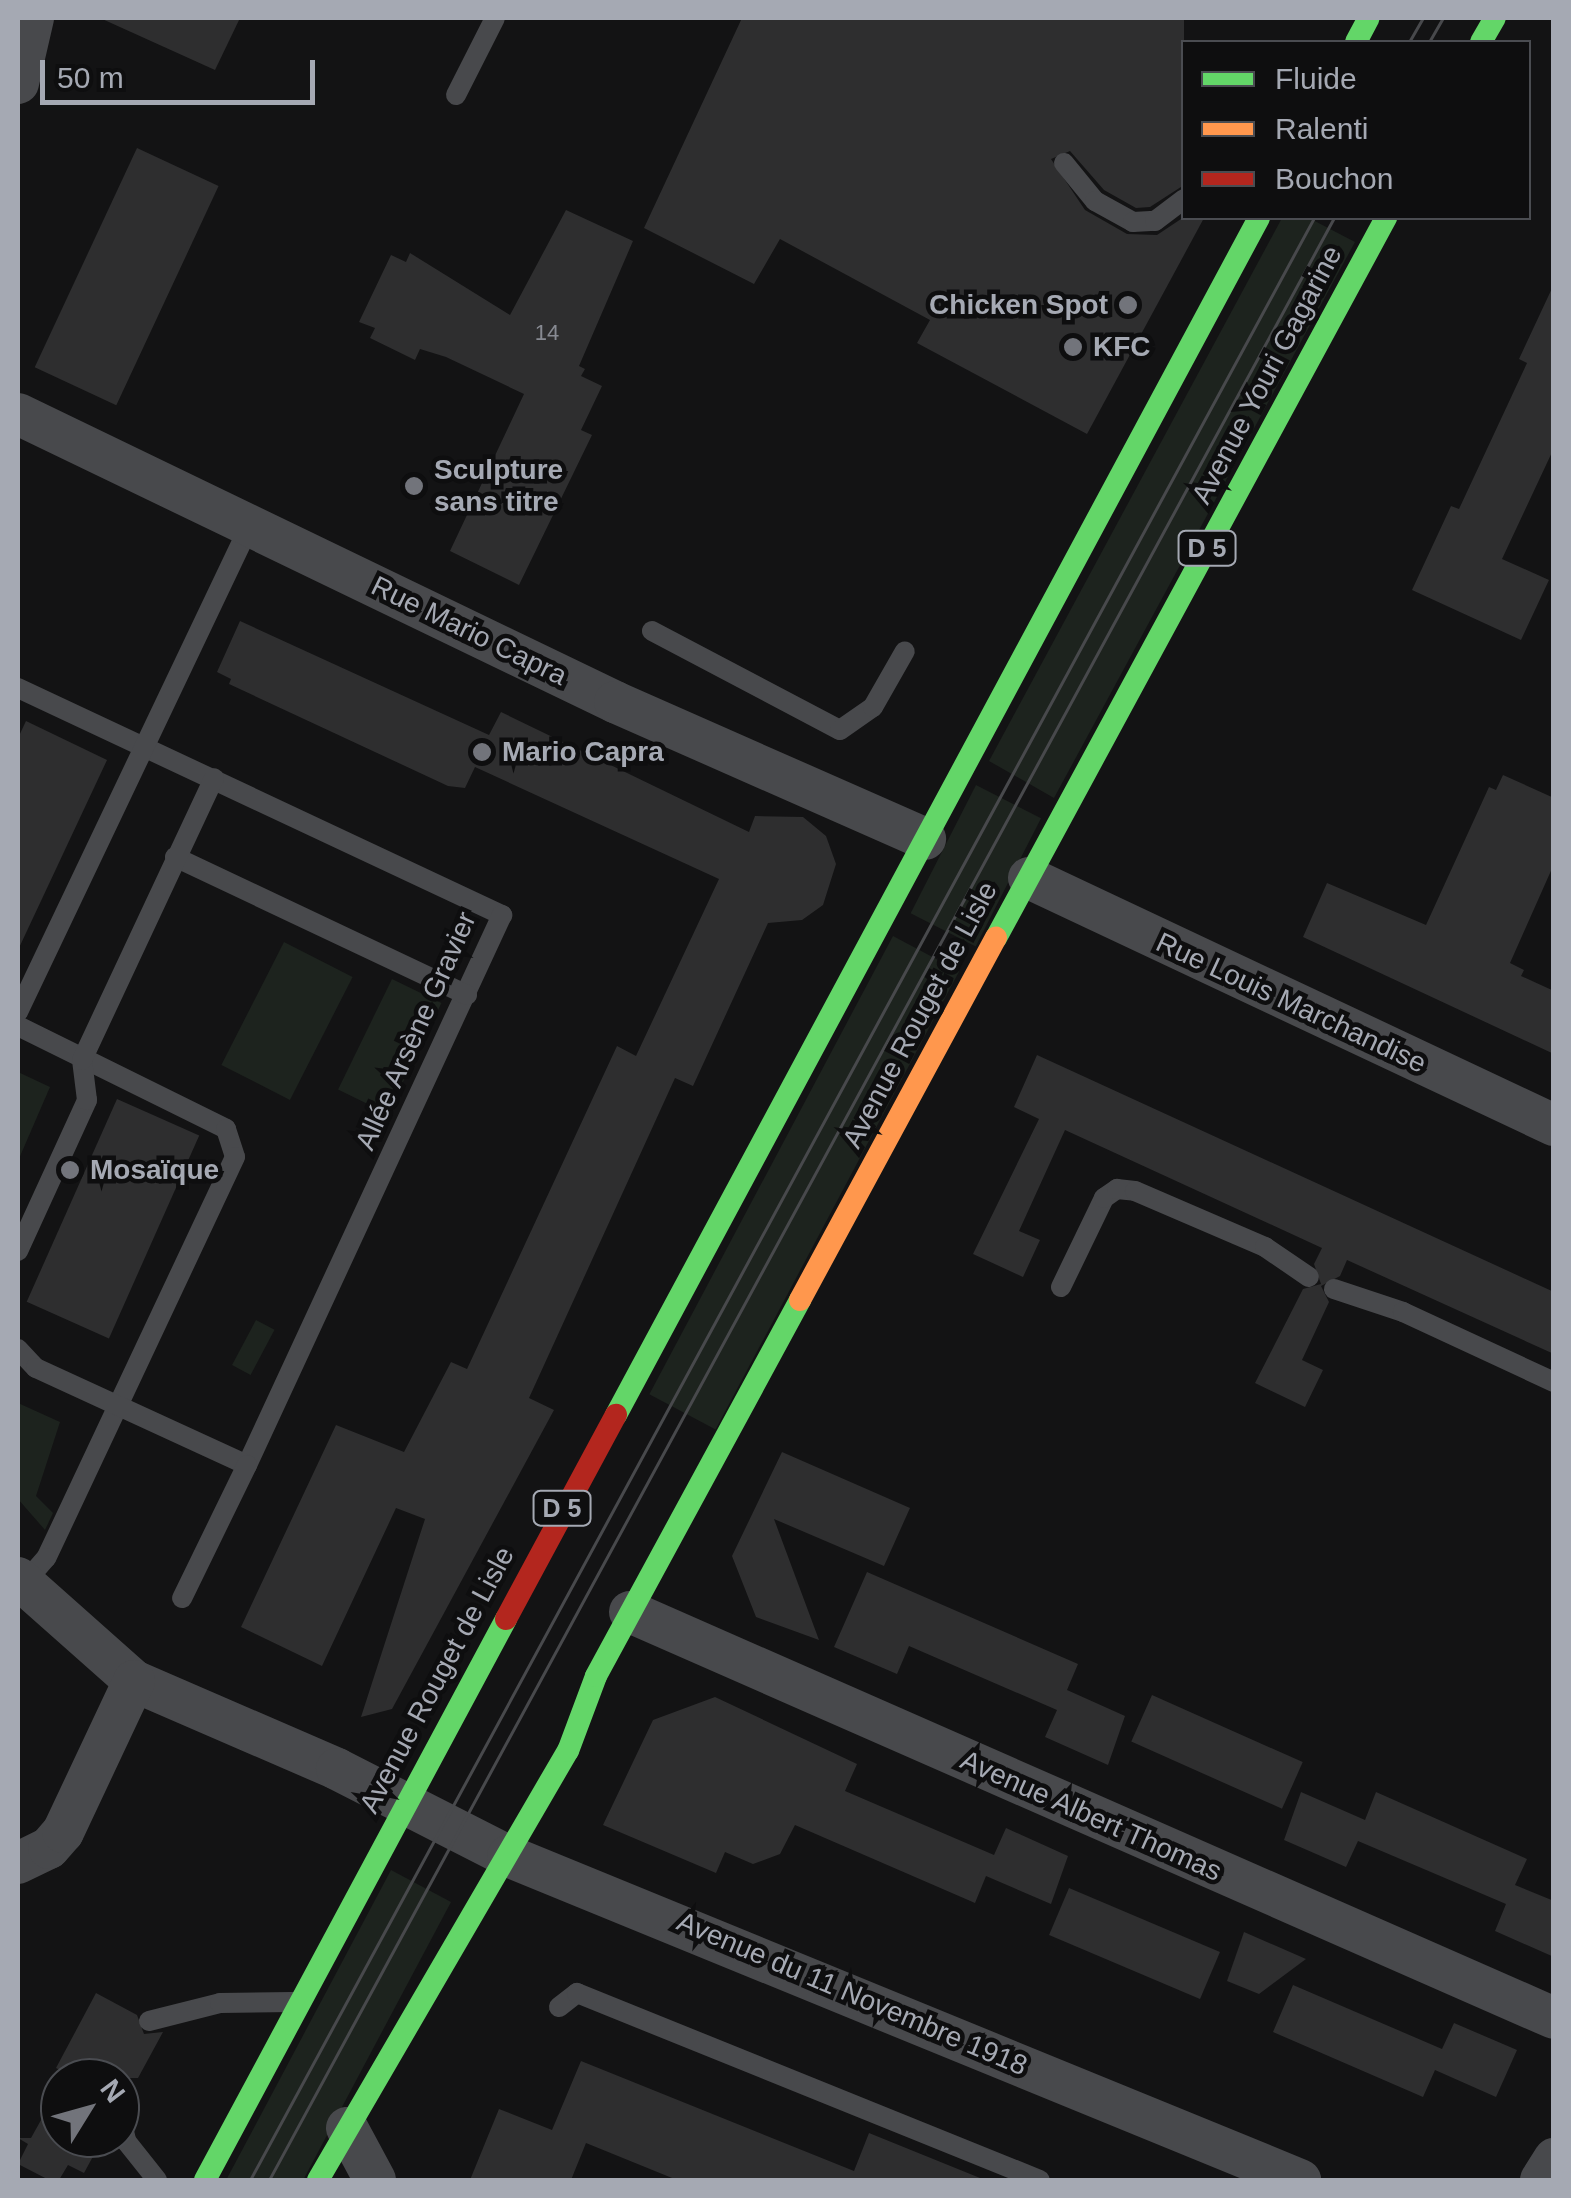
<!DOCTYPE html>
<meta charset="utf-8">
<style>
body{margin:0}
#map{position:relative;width:1571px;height:2198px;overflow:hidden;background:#131314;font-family:Arial,sans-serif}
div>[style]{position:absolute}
.green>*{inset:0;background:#1d231e;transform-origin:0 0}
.building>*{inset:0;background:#2e2e2f;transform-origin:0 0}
.lane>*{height:20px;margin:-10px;padding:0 10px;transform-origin:10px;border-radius:10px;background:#48494c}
.street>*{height:42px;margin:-21px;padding:0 21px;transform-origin:21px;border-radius:21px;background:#48494c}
.fast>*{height:22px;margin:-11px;padding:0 11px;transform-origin:11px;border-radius:11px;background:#63d668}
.slow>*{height:22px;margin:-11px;padding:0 11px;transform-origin:11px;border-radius:11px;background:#ff974d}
.jam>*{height:22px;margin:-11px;padding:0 11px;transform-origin:11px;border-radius:11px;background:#b3261e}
.tram>*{height:2.5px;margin:-1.25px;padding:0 1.25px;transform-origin:1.25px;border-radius:1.25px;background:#48494c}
.dots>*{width:28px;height:28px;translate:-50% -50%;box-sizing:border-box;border:5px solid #0e0e0f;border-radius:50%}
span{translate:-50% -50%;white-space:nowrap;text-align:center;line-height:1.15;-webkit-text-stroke:9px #0e0e0f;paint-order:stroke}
.number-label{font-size:22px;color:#878a92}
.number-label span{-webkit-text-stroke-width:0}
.shield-label span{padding:2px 8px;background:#0e0e0f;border:2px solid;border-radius:8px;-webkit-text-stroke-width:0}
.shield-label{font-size:25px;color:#a5a9b3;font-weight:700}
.poi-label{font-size:28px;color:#a5a9b3;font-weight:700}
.right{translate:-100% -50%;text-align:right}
.left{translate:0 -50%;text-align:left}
.street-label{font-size:28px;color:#a5a9b3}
.frame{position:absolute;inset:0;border:20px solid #a5a9b3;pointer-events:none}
.legend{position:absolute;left:1181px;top:40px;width:350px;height:180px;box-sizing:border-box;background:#0e0e0f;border:2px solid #4a4c51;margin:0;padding:12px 18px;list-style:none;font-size:30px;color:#a5a9b3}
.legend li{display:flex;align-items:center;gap:20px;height:50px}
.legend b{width:50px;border:2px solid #4a4c51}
.north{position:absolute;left:40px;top:2058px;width:100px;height:100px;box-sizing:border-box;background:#0e0e0f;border:2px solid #4a4c51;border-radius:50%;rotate:53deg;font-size:28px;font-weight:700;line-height:40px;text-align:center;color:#a5a9b3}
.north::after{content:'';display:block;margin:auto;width:35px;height:45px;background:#72747b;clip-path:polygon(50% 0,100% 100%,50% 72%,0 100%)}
.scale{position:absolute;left:40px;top:60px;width:275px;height:45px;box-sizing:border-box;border:5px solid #a5a9b3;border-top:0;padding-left:12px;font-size:30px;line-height:35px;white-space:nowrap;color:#a5a9b3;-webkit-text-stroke:8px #0e0e0f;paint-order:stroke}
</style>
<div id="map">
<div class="green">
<div style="clip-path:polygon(1282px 218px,1309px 218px,1355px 242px,1054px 798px,989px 761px)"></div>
<div style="left:976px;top:785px;width:73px;height:144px;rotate:27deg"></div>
<div style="left:893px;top:936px;width:75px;height:519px;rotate:28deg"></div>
<div style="left:284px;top:942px;width:77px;height:138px;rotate:27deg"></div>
<div style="left:392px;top:979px;width:55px;height:123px;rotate:26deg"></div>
<div style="clip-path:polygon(18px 1072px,50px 1087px,18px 1161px)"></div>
<div style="left:256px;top:1320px;width:21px;height:51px;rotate:28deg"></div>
<div style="clip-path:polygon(18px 1403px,60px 1422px,36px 1496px,53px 1513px,45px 1530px,18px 1499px)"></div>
<div style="left:391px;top:1870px;width:68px;height:354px;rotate:28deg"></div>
</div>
<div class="building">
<div style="clip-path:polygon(100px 18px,240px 18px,215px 70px)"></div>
<div style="clip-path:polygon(742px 18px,1184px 18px,1184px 185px,1150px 207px,1136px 208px,1104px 190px,1070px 151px,1051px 159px,1085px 210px,1127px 234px,1157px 235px,1184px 217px,1204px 218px,1087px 434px,917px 343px,930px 320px,780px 239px,754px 284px,644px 228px)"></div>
<div style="left:137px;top:148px;width:90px;height:242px;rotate:25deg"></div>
<div style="clip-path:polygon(566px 210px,633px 241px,579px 366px,585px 369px,581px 376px,602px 386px,581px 430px,592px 435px,519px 585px,450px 551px,524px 394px,446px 357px,420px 349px,415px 360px,370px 338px,375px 328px,359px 322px,391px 255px,406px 262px,410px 253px,510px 315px)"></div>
<div style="clip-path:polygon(1554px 284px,1554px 448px,1502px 559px,1549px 580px,1521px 640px,1412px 590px,1451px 506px,1459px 509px,1527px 363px,1519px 359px)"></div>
<div style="clip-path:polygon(240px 621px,489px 735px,501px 712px,749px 832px,755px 816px,803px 817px,826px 836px,836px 864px,823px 905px,802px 920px,768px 923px,693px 1086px,675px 1078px,529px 1398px,554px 1410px,392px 1709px,361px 1717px,425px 1519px,396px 1508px,322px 1666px,241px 1627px,336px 1425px,404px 1452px,451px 1362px,467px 1369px,617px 1046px,636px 1056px,719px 879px,475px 767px,465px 788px,448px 786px,229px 684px,231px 679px,217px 672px)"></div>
<div style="clip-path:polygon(26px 721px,107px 760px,18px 950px,18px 738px)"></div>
<div style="clip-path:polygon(1503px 775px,1554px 798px,1554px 864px,1510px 963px,1524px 970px,1521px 976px,1554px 991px,1554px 1054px,1303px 937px,1327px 883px,1426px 925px,1489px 787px,1496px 790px)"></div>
<div style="clip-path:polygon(1037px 1055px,1554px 1292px,1554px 1354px,1347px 1260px,1340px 1276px,1321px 1286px,1329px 1302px,1302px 1360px,1323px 1370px,1305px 1407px,1255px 1383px,1303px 1289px,1321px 1284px,1314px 1264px,1322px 1248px,1065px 1130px,1019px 1231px,1040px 1240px,1023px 1277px,973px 1254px,1039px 1119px,1014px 1107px)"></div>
<div style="left:117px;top:1099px;width:90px;height:222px;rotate:24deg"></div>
<div style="clip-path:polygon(782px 1452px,910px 1508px,884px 1566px,774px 1519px,819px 1640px,756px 1617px,732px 1556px)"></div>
<div style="clip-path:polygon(867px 1572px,1078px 1664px,1067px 1690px,1125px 1716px,1108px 1765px,1045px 1737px,1057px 1710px,909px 1646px,897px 1674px,834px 1647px)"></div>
<div style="left:1152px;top:1695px;width:165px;height:51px;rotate:24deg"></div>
<div style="clip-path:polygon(715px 1697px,857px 1764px,845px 1791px,994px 1855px,1006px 1828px,1068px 1856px,1051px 1904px,986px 1876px,975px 1903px,795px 1825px,780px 1854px,753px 1864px,725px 1852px,716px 1873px,603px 1825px,653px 1720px)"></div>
<div style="clip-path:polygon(1301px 1792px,1365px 1820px,1376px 1792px,1527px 1859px,1515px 1885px,1554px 1901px,1554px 1957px,1495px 1931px,1506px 1904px,1358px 1841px,1346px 1867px,1284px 1840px)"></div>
<div style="left:1069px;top:1888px;width:164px;height:51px;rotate:23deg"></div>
<div style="clip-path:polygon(1244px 1932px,1306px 1959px,1259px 1994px,1227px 1981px)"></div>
<div style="clip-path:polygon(1293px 1985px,1442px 2049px,1454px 2023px,1517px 2050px,1496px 2097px,1435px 2070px,1423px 2097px,1273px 2032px)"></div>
<div style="clip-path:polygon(96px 1993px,137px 2015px,144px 2034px,163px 2032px,138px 2078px,76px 2078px,56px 2068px)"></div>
<div style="clip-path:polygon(581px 2061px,854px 2171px,869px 2133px,985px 2180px,677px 2180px,586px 2143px,571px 2180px,470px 2180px,499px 2109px,552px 2130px)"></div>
<div style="clip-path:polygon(60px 2086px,60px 2138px,103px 2138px,84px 2173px,68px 2165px,59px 2180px,49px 2180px,18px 2164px,28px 2144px,18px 2138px,31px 2138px)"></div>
</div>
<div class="lane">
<div style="left:456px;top:95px;width:86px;rotate:-63.1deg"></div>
<div style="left:1064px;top:163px;width:49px;rotate:50.8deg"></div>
<div style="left:1095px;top:201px;width:43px;rotate:28.9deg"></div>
<div style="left:1133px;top:222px;width:22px;rotate:-3deg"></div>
<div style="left:1155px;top:221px;width:36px;rotate:-37deg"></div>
<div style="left:652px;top:631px;width:212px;rotate:27.8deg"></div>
<div style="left:840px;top:730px;width:40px;rotate:-34.9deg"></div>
<div style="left:873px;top:707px;width:64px;rotate:-60.3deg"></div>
<div style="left:18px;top:688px;width:535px;rotate:25.13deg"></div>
<div style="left:502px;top:915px;width:606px;rotate:114.87deg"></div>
<div style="left:175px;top:857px;width:323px;rotate:25.3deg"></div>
<div style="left:18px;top:1012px;width:539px;rotate:-64.53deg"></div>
<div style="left:18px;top:1026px;width:232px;rotate:26.3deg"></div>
<div style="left:226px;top:1129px;width:29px;rotate:72deg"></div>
<div style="left:235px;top:1157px;width:443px;rotate:115.2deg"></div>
<div style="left:46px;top:1558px;width:35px;rotate:131deg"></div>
<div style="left:18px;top:1251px;width:166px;rotate:-65.4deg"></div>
<div style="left:87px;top:1100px;width:40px;rotate:-97.1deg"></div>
<div style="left:82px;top:1060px;width:311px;rotate:-64.9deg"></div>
<div style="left:1061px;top:1287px;width:99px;rotate:-64.2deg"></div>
<div style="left:1104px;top:1198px;width:16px;rotate:-35deg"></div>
<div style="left:1117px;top:1189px;width:18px;rotate:6deg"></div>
<div style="left:1135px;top:1191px;width:142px;rotate:23.3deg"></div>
<div style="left:1265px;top:1247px;width:53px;rotate:34.3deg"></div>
<div style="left:1334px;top:1289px;width:73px;rotate:18.4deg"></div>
<div style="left:1403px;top:1312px;width:166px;rotate:24.9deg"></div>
<div style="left:18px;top:1349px;width:26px;rotate:47deg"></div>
<div style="left:36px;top:1368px;width:232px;rotate:24.7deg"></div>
<div style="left:247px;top:1465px;width:148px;rotate:116deg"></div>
<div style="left:559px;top:2007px;width:23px;rotate:-38deg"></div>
<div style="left:577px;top:1993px;width:499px;rotate:22deg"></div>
<div style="left:149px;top:2021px;width:73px;rotate:-14.2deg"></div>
<div style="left:220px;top:2003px;width:73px;rotate:-0.8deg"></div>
<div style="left:120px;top:2114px;width:28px;rotate:77deg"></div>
<div style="left:126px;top:2141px;width:50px;rotate:51.5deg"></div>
</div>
<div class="street">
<div style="left:18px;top:83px;width:67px;rotate:-77deg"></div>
<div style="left:18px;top:414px;width:663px;rotate:25.75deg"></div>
<div style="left:615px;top:702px;width:339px;rotate:23.8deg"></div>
<div style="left:1029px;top:878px;width:580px;rotate:25.2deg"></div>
<div style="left:18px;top:1578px;width:155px;rotate:41.6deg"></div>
<div style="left:134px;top:1681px;width:221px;rotate:23.4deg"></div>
<div style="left:337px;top:1769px;width:192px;rotate:27deg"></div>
<div style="left:508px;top:1856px;width:856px;rotate:22.25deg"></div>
<div style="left:630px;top:1612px;width:1009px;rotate:23.72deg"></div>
<div style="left:18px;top:1863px;width:34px;rotate:-26deg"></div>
<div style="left:49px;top:1848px;width:21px;rotate:-49deg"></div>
<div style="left:63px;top:1832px;width:167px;rotate:-64.8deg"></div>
<div style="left:347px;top:2128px;width:59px;rotate:61.7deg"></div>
<div style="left:1541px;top:2180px;width:25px;rotate:-58deg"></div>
</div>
<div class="fast">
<div style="left:1356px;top:42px;width:27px;rotate:-62deg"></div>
<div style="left:1481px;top:42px;width:28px;rotate:-60deg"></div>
<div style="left:996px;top:938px;width:819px;rotate:-61.56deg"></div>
<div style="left:616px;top:1415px;width:1359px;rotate:-61.76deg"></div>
<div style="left:205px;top:2180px;width:637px;rotate:-61.78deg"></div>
<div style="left:318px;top:2180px;width:497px;rotate:-59.8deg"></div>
<div style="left:568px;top:1751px;width:80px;rotate:-69.5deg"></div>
<div style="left:596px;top:1676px;width:428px;rotate:-61.5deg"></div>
</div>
<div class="slow">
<div style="left:800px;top:1300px;width:412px;rotate:-61.6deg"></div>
</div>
<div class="jam">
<div style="left:506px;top:1619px;width:232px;rotate:-61.7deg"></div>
</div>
<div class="tram">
<div style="left:1409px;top:42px;width:28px;rotate:-60deg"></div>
<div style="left:1429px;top:42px;width:28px;rotate:-60deg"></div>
<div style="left:250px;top:2180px;width:2232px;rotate:-61.53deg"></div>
<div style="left:269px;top:2180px;width:2232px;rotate:-61.51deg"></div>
</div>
<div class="dots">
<div style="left:1128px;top:305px;background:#72747b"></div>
<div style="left:1073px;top:347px;background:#72747b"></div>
<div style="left:414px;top:486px;background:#72747b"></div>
<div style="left:482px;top:752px;background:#72747b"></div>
<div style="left:70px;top:1170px;background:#72747b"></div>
</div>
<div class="number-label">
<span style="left:547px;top:333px">14</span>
</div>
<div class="shield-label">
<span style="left:1207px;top:548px">D 5</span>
<span style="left:562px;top:1508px">D 5</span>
</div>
<div class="poi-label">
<span class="right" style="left:1108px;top:305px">Chicken Spot</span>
<span class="left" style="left:1093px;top:347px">KFC</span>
<span class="left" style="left:434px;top:486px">Sculpture<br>sans titre</span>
<span class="left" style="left:502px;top:752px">Mario Capra</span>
<span class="left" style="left:90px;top:1170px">Mosaïque</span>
</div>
<div class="street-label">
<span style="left:1267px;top:375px;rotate:-62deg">Avenue Youri Gagarine</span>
<span style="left:469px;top:631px;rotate:26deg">Rue Mario Capra</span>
<span style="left:1291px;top:1003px;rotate:25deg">Rue Louis Marchandise</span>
<span style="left:920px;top:1015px;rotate:-62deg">Avenue Rouget de Lisle</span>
<span style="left:416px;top:1031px;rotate:-66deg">Allée Arsène Gravier</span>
<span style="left:437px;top:1680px;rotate:-62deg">Avenue Rouget de Lisle</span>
<span style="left:1091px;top:1816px;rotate:24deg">Avenue Albert Thomas</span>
<span style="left:852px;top:1994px;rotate:23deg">Avenue du 11 Novembre 1918</span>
</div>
<div class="frame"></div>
<ul class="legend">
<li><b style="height:12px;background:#63d668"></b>Fluide</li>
<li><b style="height:12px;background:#ff974d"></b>Ralenti</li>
<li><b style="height:12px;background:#b3261e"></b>Bouchon</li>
</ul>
<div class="north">N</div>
<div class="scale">50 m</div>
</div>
